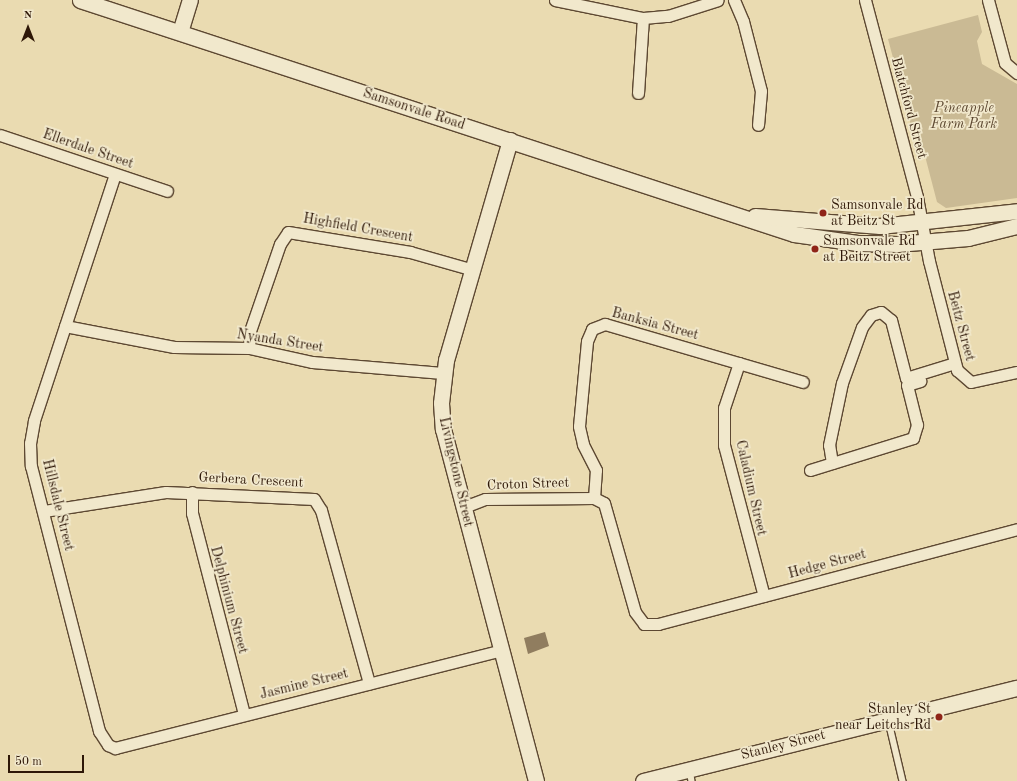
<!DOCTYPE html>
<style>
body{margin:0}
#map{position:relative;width:1017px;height:781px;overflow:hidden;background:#eadbb1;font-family:"Old Standard TT",serif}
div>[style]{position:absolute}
.green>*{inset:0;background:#caba94}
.building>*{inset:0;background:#907d5f}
.roads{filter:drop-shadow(1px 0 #5d4832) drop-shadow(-1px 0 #5d4832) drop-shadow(0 1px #5d4832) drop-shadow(0 -1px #5d4832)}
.lane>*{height:5.5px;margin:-2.75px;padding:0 2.75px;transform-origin:2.75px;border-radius:2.75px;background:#f1e8cc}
.street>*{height:11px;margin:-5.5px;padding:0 5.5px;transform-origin:5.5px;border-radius:5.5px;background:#f1e8cc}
.secondary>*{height:15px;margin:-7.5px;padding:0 7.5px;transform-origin:7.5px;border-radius:7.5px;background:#f1e8cc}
.dots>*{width:11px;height:11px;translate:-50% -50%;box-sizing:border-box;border:2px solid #f1e8cc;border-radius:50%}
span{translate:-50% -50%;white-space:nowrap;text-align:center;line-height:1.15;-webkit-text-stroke:3.5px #f1e8cc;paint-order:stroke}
.street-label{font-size:14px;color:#2e1707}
.park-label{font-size:14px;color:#5d4831;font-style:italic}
.poi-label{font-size:14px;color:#2e1707}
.left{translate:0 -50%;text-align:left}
.right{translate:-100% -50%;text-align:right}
.north{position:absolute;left:8px;top:8px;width:40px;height:40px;-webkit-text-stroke:3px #f1e8cc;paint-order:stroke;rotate:0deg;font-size:11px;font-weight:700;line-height:16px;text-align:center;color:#2e1707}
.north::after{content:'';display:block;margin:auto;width:14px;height:18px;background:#2e1707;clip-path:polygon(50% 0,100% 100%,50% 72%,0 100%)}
.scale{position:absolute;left:8px;top:755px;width:76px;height:18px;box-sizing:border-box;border:2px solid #2e1707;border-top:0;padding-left:5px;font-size:12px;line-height:14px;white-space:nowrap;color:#2e1707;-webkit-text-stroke:3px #f1e8cc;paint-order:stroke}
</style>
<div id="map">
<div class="green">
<div style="clip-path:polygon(978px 15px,982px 32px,977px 41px,982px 64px,1017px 84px,1017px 198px,946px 208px,937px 202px,925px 156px,913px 133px,888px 39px)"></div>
</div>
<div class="building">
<div style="clip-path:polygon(545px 632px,549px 646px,528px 654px,524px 638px)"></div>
</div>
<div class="roads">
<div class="lane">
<div style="left:889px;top:722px;width:61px;rotate:76.7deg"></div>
<div style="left:690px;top:770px;width:11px;rotate:80deg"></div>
</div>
<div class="street">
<div style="left:555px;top:0;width:90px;rotate:11.6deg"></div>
<div style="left:643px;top:18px;width:25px;rotate:-5deg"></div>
<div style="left:668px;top:16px;width:52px;rotate:-17.7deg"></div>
<div style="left:734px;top:0;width:23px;rotate:67deg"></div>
<div style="left:743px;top:21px;width:72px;rotate:75.6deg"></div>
<div style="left:761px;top:91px;width:34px;rotate:95deg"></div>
<div style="left:865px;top:0;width:204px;rotate:75.2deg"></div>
<div style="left:917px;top:197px;width:65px;rotate:79.4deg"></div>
<div style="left:929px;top:261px;width:113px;rotate:75.6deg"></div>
<div style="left:957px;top:370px;width:18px;rotate:41deg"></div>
<div style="left:971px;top:382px;width:47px;rotate:-12.3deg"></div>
<div style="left:988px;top:0;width:65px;rotate:74.9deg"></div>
<div style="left:1005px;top:63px;width:16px;rotate:40deg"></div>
<div style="left:638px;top:93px;width:75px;rotate:-86.2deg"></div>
<div style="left:0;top:135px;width:176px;rotate:18.5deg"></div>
<div style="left:115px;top:174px;width:260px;rotate:108.2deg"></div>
<div style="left:34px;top:421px;width:22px;rotate:100deg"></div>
<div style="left:30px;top:443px;width:23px;rotate:88deg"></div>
<div style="left:31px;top:466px;width:274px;rotate:75.6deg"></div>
<div style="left:99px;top:731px;width:17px;rotate:57deg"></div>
<div style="left:108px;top:745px;width:8px;rotate:23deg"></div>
<div style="left:115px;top:748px;width:398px;rotate:-14.2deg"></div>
<div style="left:65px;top:326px;width:111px;rotate:10.9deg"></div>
<div style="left:174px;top:347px;width:75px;rotate:0.8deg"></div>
<div style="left:249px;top:348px;width:65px;rotate:12.5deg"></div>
<div style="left:312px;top:362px;width:131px;rotate:4.8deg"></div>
<div style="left:249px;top:348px;width:17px;rotate:-87deg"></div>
<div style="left:250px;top:331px;width:92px;rotate:-71deg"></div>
<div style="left:280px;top:244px;width:14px;rotate:-56deg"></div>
<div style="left:288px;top:232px;width:124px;rotate:9.3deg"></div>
<div style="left:410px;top:252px;width:66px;rotate:15.9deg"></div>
<div style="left:739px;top:363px;width:47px;rotate:108.4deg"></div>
<div style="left:724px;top:408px;width:37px;rotate:90deg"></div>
<div style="left:724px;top:445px;width:156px;rotate:75.2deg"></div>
<div style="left:832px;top:463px;width:18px;rotate:-99deg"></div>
<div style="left:829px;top:445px;width:63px;rotate:-78.2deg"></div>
<div style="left:842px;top:383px;width:59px;rotate:-70.3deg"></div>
<div style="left:862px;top:327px;width:15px;rotate:-53deg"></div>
<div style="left:871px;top:315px;width:10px;rotate:-17deg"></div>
<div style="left:881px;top:312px;width:13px;rotate:39deg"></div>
<div style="left:891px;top:320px;width:60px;rotate:75.5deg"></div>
<div style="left:906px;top:378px;width:51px;rotate:-17deg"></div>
<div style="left:810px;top:470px;width:108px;rotate:-17.3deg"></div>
<div style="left:913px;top:438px;width:14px;rotate:-73deg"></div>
<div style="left:917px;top:425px;width:41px;rotate:-104deg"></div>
<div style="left:907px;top:385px;width:14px;rotate:-17deg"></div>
<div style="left:192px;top:492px;width:21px;rotate:90deg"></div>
<div style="left:192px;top:513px;width:208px;rotate:75.5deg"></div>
<div style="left:594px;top:498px;width:28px;rotate:-86deg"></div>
<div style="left:596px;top:470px;width:29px;rotate:-117deg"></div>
<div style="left:583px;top:444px;width:18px;rotate:-103deg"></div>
<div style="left:579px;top:426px;width:85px;rotate:-84.6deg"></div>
<div style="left:587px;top:341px;width:13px;rotate:-67deg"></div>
<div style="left:592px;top:329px;width:14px;rotate:-21deg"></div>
<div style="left:605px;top:324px;width:206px;rotate:16.3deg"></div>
<div style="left:464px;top:507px;width:22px;rotate:-21deg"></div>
<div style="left:485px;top:499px;width:109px;rotate:-0.5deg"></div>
<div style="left:594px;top:498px;width:11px;rotate:27deg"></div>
<div style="left:604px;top:503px;width:113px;rotate:74.1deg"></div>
<div style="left:635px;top:612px;width:15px;rotate:53deg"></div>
<div style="left:644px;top:624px;width:14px"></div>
<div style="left:658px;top:624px;width:371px;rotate:-14.8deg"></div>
<div style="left:44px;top:511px;width:123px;rotate:-8.9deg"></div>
<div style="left:166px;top:492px;width:148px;rotate:2.7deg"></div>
<div style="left:314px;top:499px;width:13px;rotate:58deg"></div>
<div style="left:321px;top:510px;width:180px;rotate:74.5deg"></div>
</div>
<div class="secondary">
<div style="left:80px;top:0;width:751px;rotate:18.15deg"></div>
<div style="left:794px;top:234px;width:64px;rotate:8.1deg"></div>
<div style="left:857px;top:243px;width:40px;rotate:1.4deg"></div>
<div style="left:897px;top:244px;width:71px;rotate:-4.8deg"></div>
<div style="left:968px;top:238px;width:50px;rotate:-13.8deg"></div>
<div style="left:180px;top:32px;width:34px;rotate:-73deg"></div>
<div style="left:510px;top:140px;width:229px;rotate:106.2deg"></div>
<div style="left:446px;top:360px;width:43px;rotate:96.6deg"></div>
<div style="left:441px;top:403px;width:26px;rotate:86deg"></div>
<div style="left:443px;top:429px;width:364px;rotate:75.2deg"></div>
<div style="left:755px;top:216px;width:125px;rotate:4.6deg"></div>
<div style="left:880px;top:226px;width:138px;rotate:-6.2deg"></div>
<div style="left:643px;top:781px;width:385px;rotate:-14deg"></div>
</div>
</div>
<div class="dots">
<div style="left:823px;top:213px;background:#8f2418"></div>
<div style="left:815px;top:249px;background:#8f2418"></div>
<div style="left:939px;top:717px;background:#8f2418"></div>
</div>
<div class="street-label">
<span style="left:909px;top:108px;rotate:75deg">Blatchford Street</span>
<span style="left:414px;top:109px;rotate:18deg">Samsonvale Road</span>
<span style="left:88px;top:149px;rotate:19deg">Ellerdale Street</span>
<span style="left:358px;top:228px;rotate:10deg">Highfield Crescent</span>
<span style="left:655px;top:324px;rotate:15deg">Banksia Street</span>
<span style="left:961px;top:326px;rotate:75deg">Beitz Street</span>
<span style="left:280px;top:341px;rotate:9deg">Nyanda Street</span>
<span style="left:456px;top:472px;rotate:77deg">Livingstone Street</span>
<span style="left:251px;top:480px;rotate:3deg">Gerbera Crescent</span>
<span style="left:528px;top:484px;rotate:-2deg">Croton Street</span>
<span style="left:751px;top:488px;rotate:77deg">Caladium Street</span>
<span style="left:58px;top:505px;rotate:76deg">Hillsdale Street</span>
<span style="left:827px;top:564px;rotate:-15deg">Hedge Street</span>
<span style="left:229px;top:600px;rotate:75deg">Delphinium Street</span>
<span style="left:304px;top:684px;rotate:-14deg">Jasmine Street</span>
<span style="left:783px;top:745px;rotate:-14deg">Stanley Street</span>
</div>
<div class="park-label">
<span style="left:964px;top:116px">Pineapple<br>Farm Park</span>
</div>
<div class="poi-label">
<span class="left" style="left:831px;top:213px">Samsonvale Rd<br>at Beitz St</span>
<span class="left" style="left:823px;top:249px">Samsonvale Rd<br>at Beitz Street</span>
<span class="right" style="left:931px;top:717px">Stanley St<br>near Leitchs Rd</span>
</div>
<div class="north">N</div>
<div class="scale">50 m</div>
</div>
